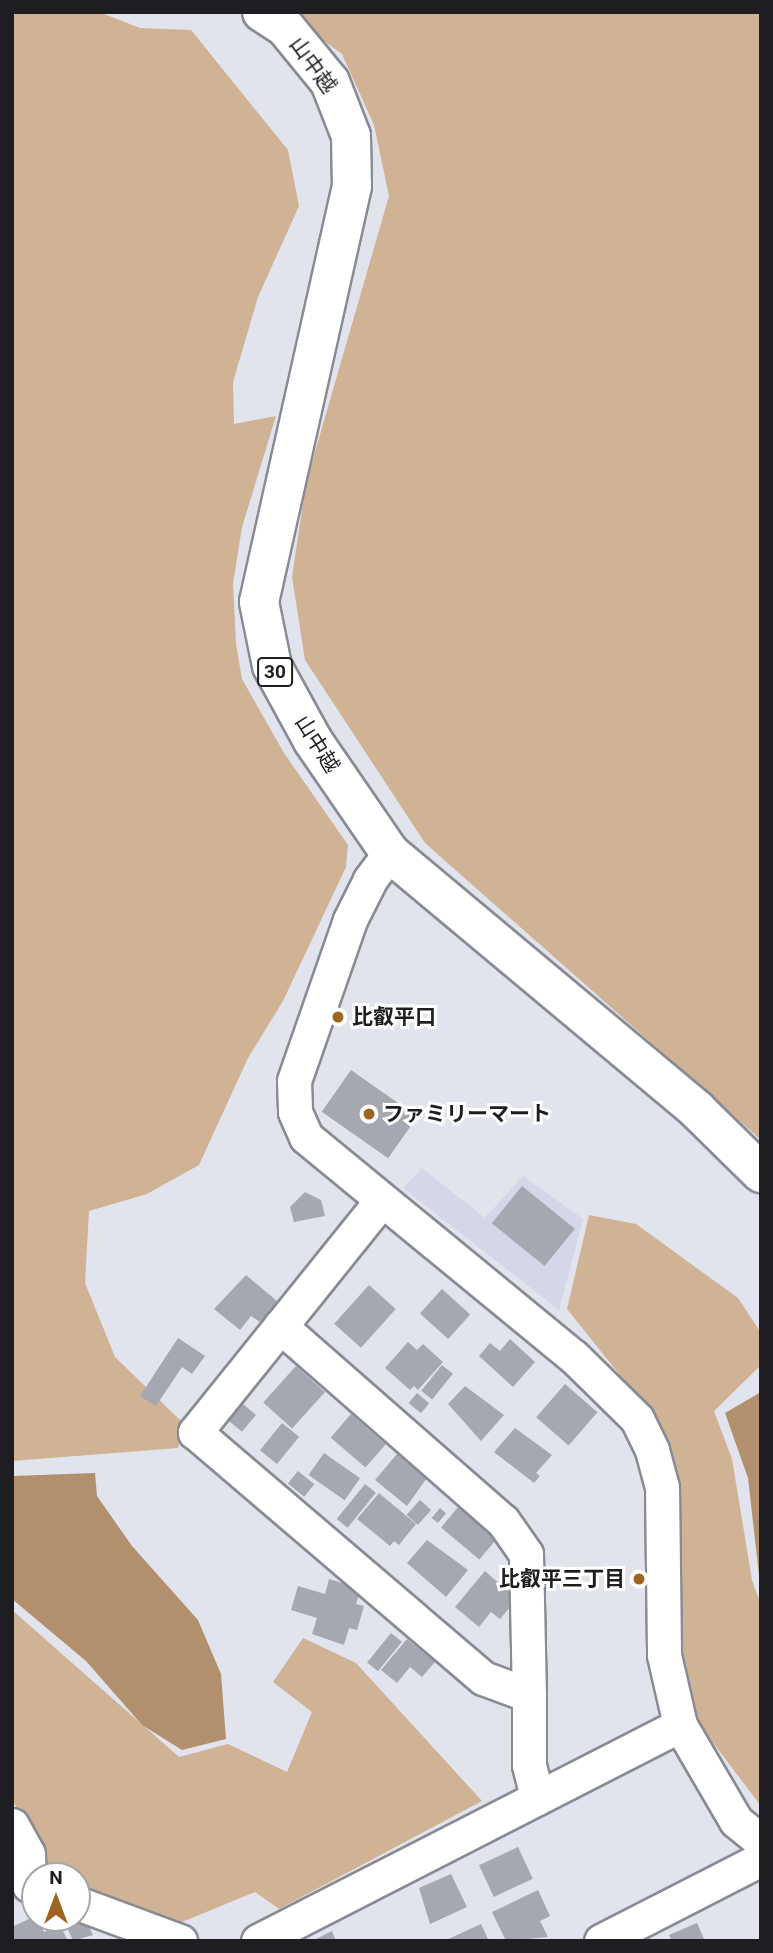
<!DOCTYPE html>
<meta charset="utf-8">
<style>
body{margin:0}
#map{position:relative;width:773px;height:1953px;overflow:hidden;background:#e1e3ed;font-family:Roboto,"Noto Sans JP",sans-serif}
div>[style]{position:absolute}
.built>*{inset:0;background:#d3d7e8}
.green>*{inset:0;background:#d0b295}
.water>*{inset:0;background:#b3906d}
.building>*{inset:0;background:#a5a7b1;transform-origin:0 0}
.roads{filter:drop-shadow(2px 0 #898b94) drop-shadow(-2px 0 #898b94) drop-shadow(0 2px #898b94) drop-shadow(0 -2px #898b94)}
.minor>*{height:33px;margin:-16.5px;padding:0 16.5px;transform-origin:16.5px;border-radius:16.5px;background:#fff}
.major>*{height:38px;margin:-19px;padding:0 19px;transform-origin:19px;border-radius:19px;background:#fff}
.dots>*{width:19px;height:19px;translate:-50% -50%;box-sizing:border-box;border:4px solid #fff;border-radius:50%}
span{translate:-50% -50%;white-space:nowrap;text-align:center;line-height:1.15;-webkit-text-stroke:6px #fff;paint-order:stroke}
.shield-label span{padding:2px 5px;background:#fff;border:2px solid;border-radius:5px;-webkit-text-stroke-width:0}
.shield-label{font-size:19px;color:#1e1e22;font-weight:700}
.street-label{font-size:21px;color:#1e1e22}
.poi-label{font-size:21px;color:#1e1e22;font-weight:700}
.left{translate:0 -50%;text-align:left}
.right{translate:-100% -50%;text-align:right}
.frame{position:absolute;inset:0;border:14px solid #1e1e22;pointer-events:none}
.north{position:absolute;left:21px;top:1862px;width:70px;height:70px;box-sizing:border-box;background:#fff;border:2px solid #a5a5a7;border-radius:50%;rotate:0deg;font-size:19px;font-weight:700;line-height:28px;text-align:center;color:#1e1e22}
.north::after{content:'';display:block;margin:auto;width:24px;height:32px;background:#9e6522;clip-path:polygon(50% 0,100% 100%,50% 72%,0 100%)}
</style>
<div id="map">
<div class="built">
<div style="clip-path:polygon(422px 1168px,485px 1218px,523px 1176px,583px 1219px,559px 1310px,403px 1188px)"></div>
</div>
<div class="green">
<div style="clip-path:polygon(12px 12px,99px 12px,140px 28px,191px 30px,288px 150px,299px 206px,258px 297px,233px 382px,234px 424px,276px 416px,242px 527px,233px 584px,236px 644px,242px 679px,284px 753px,348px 845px,346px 867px,283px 1001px,248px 1058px,199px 1165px,147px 1194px,89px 1211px,85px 1283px,115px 1357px,184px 1424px,178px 1448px,12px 1461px)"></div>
<div style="clip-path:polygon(284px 12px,761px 12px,761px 1140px,425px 843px,305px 660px,292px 577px,306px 483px,389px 196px,374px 125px,342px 54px)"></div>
<div style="clip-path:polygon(589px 1215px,636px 1224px,738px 1298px,761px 1333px,761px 1365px,714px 1411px,732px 1459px,752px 1580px,761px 1605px,761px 1806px,692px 1715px,673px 1629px,643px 1404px,567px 1309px)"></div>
<div style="clip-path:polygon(12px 1610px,179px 1757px,228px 1744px,287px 1772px,312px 1712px,273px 1682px,303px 1638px,356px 1663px,482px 1801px,279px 1909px,255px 1892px,177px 1924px,77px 1883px,77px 1876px,47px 1871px,12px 1799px)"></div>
</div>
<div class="water">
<div style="clip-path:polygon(761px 1392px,761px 1593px,748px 1478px,725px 1413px)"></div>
<div style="clip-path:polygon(95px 1473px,97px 1496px,132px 1546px,198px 1620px,221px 1674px,226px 1739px,182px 1750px,142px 1725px,86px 1661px,12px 1599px,12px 1476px)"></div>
</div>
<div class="building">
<div style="left:351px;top:1070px;width:81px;height:51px;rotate:35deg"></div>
<div style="left:522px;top:1186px;width:68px;height:48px;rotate:39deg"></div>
<div style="clip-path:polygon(305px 1192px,321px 1200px,325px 1216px,294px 1222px,290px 1207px)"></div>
<div style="clip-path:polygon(246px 1275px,277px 1301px,260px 1322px,251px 1316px,240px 1330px,214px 1309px)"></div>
<div style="left:369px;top:1285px;width:36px;height:52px;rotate:42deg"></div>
<div style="left:442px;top:1289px;width:38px;height:33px;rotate:42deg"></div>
<div style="clip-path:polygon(178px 1338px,205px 1356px,192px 1374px,182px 1367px,156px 1406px,140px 1396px)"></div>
<div style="clip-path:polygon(510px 1339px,535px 1362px,513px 1387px,479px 1356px,490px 1343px,500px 1351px)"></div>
<div style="clip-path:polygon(408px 1342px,417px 1350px,423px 1344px,443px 1362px,418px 1390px,414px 1386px,410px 1390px,385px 1368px)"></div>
<div style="left:442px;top:1365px;width:14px;height:33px;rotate:39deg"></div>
<div style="left:296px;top:1366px;width:39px;height:49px;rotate:42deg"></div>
<div style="left:565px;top:1384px;width:43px;height:44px;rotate:41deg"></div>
<div style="clip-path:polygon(465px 1386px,504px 1415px,481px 1441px,448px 1404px)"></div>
<div style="left:417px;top:1393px;width:16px;height:13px;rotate:40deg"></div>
<div style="left:243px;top:1404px;width:17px;height:22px;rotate:40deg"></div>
<div style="left:351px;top:1414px;width:46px;height:31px;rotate:41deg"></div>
<div style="left:282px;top:1423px;width:22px;height:35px;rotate:39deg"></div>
<div style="clip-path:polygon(515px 1428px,552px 1455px,536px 1473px,540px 1476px,534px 1483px,494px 1452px)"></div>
<div style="left:324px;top:1453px;width:44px;height:27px;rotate:35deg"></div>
<div style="clip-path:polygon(397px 1454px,402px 1458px,405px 1454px,429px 1475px,407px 1506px,375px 1480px)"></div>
<div style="left:298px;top:1471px;width:21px;height:16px;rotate:39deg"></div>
<div style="left:365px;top:1484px;width:14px;height:45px;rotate:39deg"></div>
<div style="clip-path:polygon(379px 1493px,416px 1524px,399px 1545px,394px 1541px,390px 1546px,357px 1519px)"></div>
<div style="left:420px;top:1500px;width:15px;height:20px;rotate:42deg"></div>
<div style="left:459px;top:1506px;width:50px;height:28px;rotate:40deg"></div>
<div style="left:440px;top:1508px;width:8px;height:13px;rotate:40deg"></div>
<div style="clip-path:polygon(427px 1540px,468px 1570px,446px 1597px,407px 1563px)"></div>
<div style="clip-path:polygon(485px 1571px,517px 1599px,500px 1619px,491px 1612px,479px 1627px,455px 1607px)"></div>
<div style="clip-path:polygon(329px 1579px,361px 1589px,356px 1604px,364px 1606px,357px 1630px,349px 1628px,344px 1645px,312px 1634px,317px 1618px,291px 1610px,298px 1586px,325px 1594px)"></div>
<div style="left:391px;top:1633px;width:14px;height:38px;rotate:39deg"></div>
<div style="clip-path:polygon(407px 1639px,435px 1662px,422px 1677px,410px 1667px,397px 1683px,381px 1670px)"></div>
<div style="left:518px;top:1847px;width:35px;height:43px;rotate:65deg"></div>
<div style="clip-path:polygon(451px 1874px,467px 1907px,430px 1924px,419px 1888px)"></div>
<div style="clip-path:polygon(538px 1890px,550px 1916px,540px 1921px,548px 1937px,506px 1941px,492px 1912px)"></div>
<div style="clip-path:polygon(35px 1916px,44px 1932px,60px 1925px,67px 1939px,12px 1941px,12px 1927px)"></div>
<div style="clip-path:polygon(85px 1918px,93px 1935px,73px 1941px,67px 1927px)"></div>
<div style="clip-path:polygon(697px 1923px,705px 1941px,672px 1941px,669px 1935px)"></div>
<div style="clip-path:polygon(481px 1924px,489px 1941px,444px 1941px)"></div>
<div style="clip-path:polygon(332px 1931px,336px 1941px,312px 1941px)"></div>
</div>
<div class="roads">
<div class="minor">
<div style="left:390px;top:853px;width:34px;rotate:127deg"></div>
<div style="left:370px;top:880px;width:45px;rotate:116.6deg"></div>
<div style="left:350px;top:920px;width:170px;rotate:109.2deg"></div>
<div style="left:294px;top:1081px;width:31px;rotate:88deg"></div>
<div style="left:295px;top:1112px;width:27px;rotate:66deg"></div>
<div style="left:306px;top:1137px;width:345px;rotate:39.4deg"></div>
<div style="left:573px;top:1356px;width:90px;rotate:44.5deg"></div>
<div style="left:637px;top:1419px;width:34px;rotate:64deg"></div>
<div style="left:652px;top:1450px;width:38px;rotate:75deg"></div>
<div style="left:662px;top:1487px;width:168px;rotate:89.3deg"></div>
<div style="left:664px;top:1655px;width:72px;rotate:77.1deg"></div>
<div style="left:680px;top:1725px;width:111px;rotate:59.7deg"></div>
<div style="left:736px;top:1821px;width:32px;rotate:39deg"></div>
<div style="left:381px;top:1201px;width:297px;rotate:128.8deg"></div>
<div style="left:195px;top:1432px;width:379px;rotate:40.5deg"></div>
<div style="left:483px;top:1678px;width:49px;rotate:20.3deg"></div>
<div style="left:529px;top:1695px;width:70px;rotate:90deg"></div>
<div style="left:529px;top:1765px;width:34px;rotate:76deg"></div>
<div style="left:280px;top:1326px;width:296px;rotate:41.2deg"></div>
<div style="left:503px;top:1521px;width:40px;rotate:55.1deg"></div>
<div style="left:526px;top:1554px;width:141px;rotate:88.8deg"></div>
<div style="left:12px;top:1825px;width:33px;rotate:61deg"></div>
<div style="left:28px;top:1854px;width:31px;rotate:88deg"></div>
<div style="left:29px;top:1885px;width:6px;rotate:18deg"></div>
<div style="left:77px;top:1903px;width:110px;rotate:20.3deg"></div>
<div style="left:258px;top:1941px;width:474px;rotate:-27.1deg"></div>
<div style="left:601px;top:1941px;width:180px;rotate:-27.1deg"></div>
</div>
<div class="major">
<div style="left:262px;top:12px;width:27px;rotate:33deg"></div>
<div style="left:285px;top:27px;width:71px;rotate:50.7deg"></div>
<div style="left:330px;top:82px;width:58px;rotate:68.7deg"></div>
<div style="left:351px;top:136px;width:50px;rotate:88.9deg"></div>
<div style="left:352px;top:186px;width:426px;rotate:102.6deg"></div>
<div style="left:259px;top:602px;width:65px;rotate:78.5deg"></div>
<div style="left:272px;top:666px;width:85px;rotate:61.3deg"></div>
<div style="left:313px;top:741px;width:136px;rotate:55.5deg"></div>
<div style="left:390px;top:853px;width:400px;rotate:39.9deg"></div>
<div style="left:697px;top:1110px;width:90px;rotate:44.5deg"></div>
</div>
</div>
<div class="dots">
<div style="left:338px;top:1017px;background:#9e6522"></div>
<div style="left:369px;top:1114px;background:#9e6522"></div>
<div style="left:639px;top:1579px;background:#9e6522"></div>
</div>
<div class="shield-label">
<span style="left:275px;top:672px">30</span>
</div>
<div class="street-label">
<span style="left:313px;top:65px;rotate:54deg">山中越</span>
<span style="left:317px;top:744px;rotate:58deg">山中越</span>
</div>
<div class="poi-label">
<span class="left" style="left:352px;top:1017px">比叡平口</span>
<span class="left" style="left:383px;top:1114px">ファミリーマート</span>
<span class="right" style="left:625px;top:1579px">比叡平三丁目</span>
</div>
<div class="frame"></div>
<div class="north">N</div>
</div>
